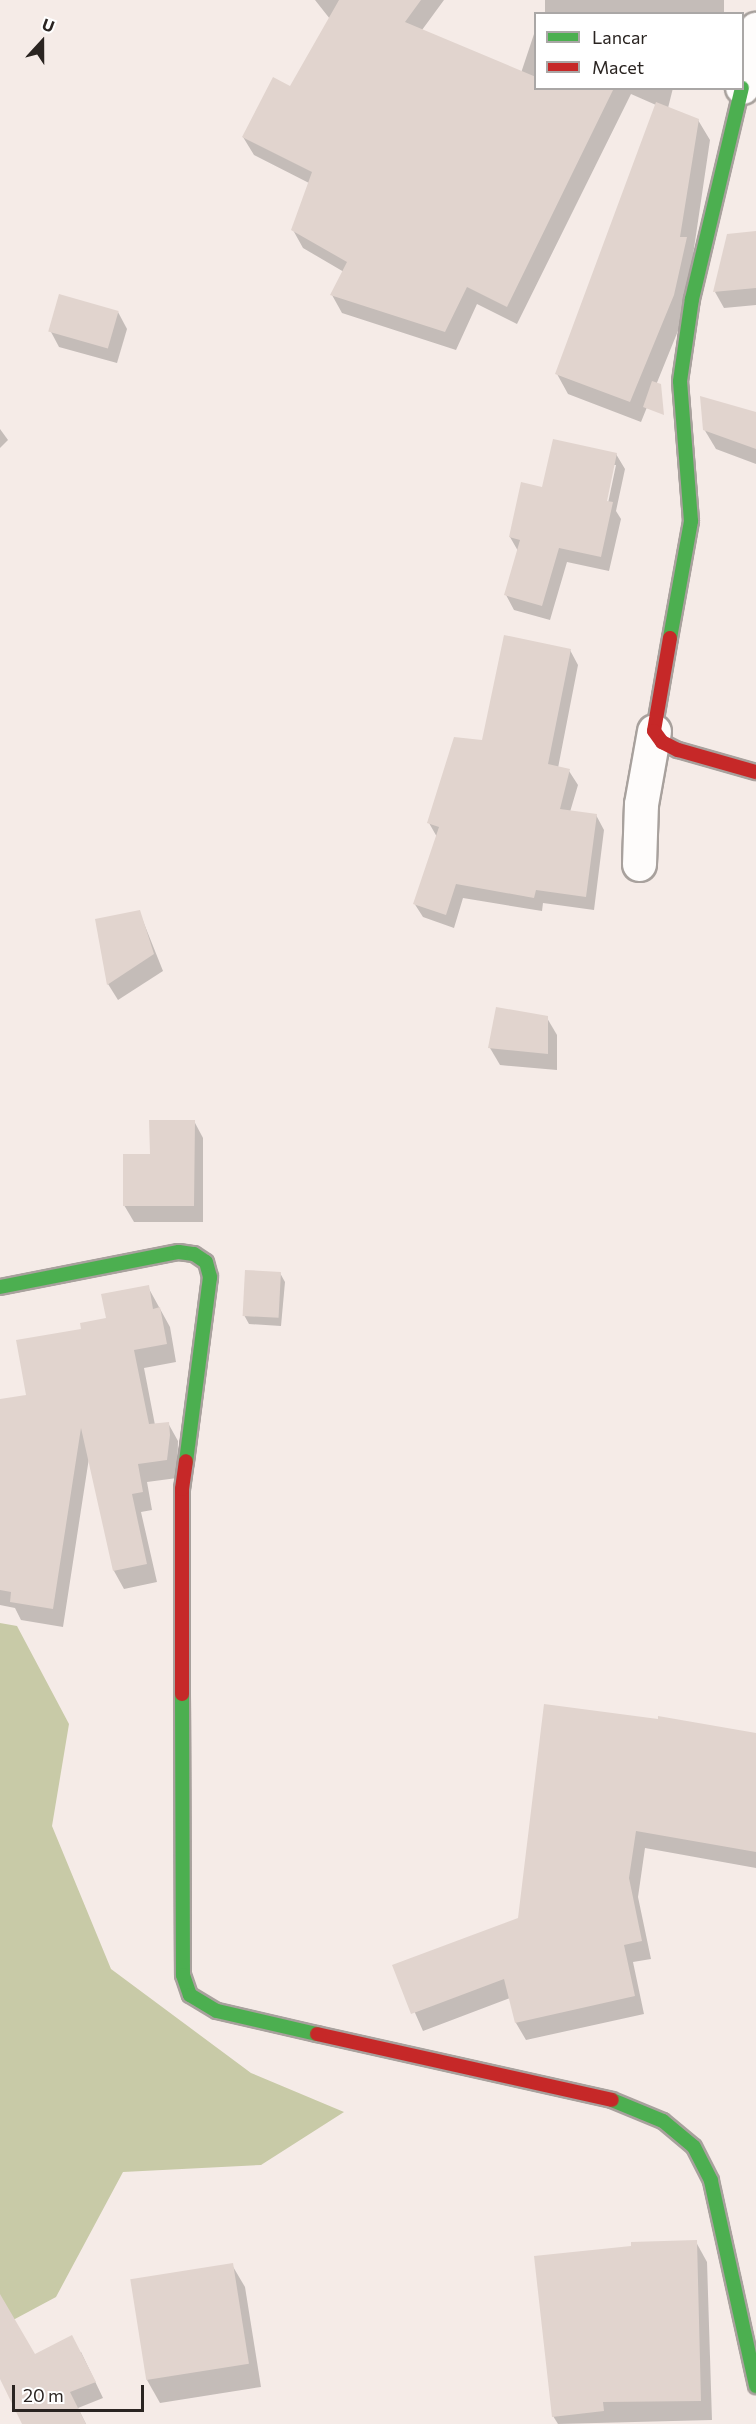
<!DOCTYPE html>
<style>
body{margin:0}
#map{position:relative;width:756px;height:2424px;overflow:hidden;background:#f5ebe7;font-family:Commissioner,sans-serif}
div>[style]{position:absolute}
.forest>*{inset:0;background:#c8caa7}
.shadow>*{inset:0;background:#0003;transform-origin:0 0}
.building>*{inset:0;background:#e1d4ce;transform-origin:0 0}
.roads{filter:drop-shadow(2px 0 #a8a19d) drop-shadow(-2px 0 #a8a19d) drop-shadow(0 2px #a8a19d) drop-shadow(0 -2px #a8a19d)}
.street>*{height:33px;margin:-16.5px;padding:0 16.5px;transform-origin:16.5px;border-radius:16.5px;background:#fefcfb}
.fast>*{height:14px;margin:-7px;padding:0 7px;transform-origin:7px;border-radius:7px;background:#4caf50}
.jam>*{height:14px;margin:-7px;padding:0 7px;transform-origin:7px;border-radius:7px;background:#c62828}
span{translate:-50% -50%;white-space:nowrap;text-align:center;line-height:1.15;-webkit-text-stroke:5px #fff;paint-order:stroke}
.legend{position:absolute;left:534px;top:12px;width:210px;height:78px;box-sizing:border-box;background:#fff;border:2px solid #aaa7a6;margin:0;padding:8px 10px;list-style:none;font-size:18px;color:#2a2421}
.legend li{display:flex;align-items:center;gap:12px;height:30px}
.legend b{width:30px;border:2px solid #aaa7a6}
.north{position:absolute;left:12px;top:12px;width:60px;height:60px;-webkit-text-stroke:4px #fff;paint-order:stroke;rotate:21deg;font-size:16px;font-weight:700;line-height:24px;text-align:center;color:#2a2421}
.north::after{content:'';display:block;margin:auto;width:21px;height:27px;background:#2a2421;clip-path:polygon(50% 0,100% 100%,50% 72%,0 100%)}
.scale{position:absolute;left:12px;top:2385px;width:132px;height:27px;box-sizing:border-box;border:3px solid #2a2421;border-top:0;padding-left:8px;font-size:18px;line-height:21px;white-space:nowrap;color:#2a2421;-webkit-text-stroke:4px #fff;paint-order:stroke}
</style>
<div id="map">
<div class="forest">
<div style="clip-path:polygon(0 1623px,17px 1626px,69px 1724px,52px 1826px,111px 1969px,251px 2073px,344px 2112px,261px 2165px,123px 2172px,56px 2297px,0 2327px)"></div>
</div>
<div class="shadow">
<div style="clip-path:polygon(315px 0,444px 0,422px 30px,521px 73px,536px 28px,536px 88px,673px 88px,668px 108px,698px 120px,710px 140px,684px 316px,641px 422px,568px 394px,557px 374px,656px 105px,631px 94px,517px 324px,477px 304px,456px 350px,342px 313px,332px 295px,344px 272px,303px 248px,293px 230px,309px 183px,254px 155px,243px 137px,291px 88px,330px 19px)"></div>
<div style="left:545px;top:0;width:179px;height:15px"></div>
<div style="clip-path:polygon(756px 233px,756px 305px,724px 308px,715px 292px)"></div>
<div style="clip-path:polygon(118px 312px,127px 329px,117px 363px,59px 347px,50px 330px)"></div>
<div style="clip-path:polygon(756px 414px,756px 464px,716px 449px,704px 429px)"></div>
<div style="clip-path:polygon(0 429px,8px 440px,0 448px)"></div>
<div style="clip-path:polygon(evenodd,616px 454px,625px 469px,616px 511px,621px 519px,609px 571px,567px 562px,550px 620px,514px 610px,506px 595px,518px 551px,510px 537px,543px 489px,616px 454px,613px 465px,616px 465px,607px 508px,604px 508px,613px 465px)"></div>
<div style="clip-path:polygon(570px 650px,578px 665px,558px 768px,569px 771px,578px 785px,570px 812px,596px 815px,604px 830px,594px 910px,543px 903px,542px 911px,463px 898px,454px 928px,423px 917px,414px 903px,437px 837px,429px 823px,483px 741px)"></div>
<div style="clip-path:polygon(139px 911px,163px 971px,118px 1000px,108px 984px)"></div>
<div style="clip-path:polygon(547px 1018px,557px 1035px,557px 1070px,500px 1065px,490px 1048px)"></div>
<div style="clip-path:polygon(194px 1121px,203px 1138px,203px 1222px,134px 1222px,124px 1205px,151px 1156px)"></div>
<div style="clip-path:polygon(280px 1273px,285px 1282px,281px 1326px,249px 1324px,244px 1315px)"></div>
<div style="clip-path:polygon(148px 1287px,170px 1327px,176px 1362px,144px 1368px,155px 1425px,168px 1423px,178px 1441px,177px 1478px,147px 1482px,152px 1510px,141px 1512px,157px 1582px,124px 1589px,114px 1571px,89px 1458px,63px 1627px,21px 1620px,15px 1608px,0 1605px,0 1401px,28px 1396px,83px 1331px,108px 1319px)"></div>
<div style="clip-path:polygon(756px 1736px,756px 1868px,645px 1848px,638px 1897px,651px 1959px,633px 1962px,644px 2014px,526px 2040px,516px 2023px,510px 1998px,423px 2031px,394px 1965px,519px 1919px)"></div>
<div style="clip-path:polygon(696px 2242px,707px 2262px,712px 2420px,558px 2424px,553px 2416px)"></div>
<div style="clip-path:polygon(232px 2265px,245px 2287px,261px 2387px,160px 2403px,147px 2380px)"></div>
<div style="clip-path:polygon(0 2340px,34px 2356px,81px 2352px,103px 2398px,78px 2408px,86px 2424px,24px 2424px,0 2370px)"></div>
</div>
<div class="building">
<div style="clip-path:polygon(339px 0,421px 0,405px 22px,536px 77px,536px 88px,614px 88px,507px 307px,467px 287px,445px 332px,330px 295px,347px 262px,291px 230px,312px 172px,242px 137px,273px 77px,290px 86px)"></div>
<div style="clip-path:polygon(656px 102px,699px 119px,680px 237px,687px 237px,674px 295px,630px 402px,555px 374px)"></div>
<div style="clip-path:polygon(756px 231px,756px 288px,713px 292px,727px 234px)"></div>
<div style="left:59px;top:294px;width:62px;height:39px;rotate:16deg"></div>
<div style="clip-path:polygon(652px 381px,661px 384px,664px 415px,643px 407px)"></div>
<div style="clip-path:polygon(700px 396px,756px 412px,756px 449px,703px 430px)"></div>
<div style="clip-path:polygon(553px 439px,617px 453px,607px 501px,613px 502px,601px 557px,559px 548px,542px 606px,504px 595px,520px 540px,509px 537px,521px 482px,542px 487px)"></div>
<div style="clip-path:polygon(504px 635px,571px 649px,548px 764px,570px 769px,560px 809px,597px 814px,586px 897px,536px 890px,534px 898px,456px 884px,446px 915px,413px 904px,439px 827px,427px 823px,454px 737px,482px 740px)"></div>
<div style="clip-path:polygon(140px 910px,154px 954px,107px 985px,95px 919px)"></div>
<div style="clip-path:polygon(496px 1007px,548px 1016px,548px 1054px,488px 1048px)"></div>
<div style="clip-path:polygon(149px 1120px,195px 1120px,194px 1206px,123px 1206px,123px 1154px,150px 1154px)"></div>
<div style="left:245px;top:1270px;width:36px;height:46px;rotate:3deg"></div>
<div style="clip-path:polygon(149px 1285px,153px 1309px,160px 1307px,167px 1344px,134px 1350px,149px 1424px,169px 1422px,170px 1435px,167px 1460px,138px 1464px,143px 1492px,132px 1494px,147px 1564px,113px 1571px,81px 1428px,53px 1609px,10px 1602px,11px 1592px,0 1590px,0 1399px,26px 1395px,16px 1340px,81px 1329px,80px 1323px,106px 1318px,101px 1294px)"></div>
<div style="clip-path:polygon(544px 1704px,658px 1719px,658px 1716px,756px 1733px,756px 1852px,636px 1831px,629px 1878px,642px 1941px,624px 1945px,635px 1996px,515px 2023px,504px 1979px,411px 2014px,392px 1965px,518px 1918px)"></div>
<div style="clip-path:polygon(697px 2240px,701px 2401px,603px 2402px,604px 2411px,552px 2417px,534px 2256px,631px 2246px,631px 2242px)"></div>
<div style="left:233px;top:2263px;width:102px;height:104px;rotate:81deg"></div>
<div style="clip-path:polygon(0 2294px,35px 2354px,72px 2335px,96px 2382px,70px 2392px,86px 2424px,22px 2424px,0 2379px)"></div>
</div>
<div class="roads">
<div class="street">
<div style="left:742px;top:87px;width:60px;rotate:-76.4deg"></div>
<div style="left:639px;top:864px;width:60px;rotate:-88.1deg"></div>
<div style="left:641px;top:804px;width:74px;rotate:-79.9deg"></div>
</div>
<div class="fast">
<div style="left:670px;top:638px;width:119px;rotate:-79.8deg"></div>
<div style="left:691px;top:521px;width:140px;rotate:-94.5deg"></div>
<div style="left:680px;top:381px;width:83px;rotate:-81.7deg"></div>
<div style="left:692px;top:299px;width:217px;rotate:-76.7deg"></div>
<div style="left:0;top:1287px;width:182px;rotate:-11.1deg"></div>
<div style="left:179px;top:1252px;width:15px;rotate:8deg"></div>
<div style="left:194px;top:1254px;width:14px;rotate:34deg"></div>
<div style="left:206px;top:1262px;width:16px;rotate:75deg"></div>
<div style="left:210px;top:1277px;width:186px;rotate:97.4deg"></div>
<div style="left:182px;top:1694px;width:281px;rotate:89.8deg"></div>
<div style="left:183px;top:1975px;width:21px;rotate:71deg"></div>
<div style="left:190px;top:1995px;width:31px;rotate:31deg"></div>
<div style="left:217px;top:2011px;width:103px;rotate:13deg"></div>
<div style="left:612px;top:2100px;width:55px;rotate:22.4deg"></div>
<div style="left:663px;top:2121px;width:40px;rotate:40deg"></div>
<div style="left:694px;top:2147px;width:38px;rotate:63deg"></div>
<div style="left:711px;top:2181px;width:210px;rotate:77.6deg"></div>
</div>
<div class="jam">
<div style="left:670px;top:638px;width:94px;rotate:99.8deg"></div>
<div style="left:654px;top:731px;width:14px;rotate:54deg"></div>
<div style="left:662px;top:742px;width:18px;rotate:27deg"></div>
<div style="left:678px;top:750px;width:81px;rotate:15.8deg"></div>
<div style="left:182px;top:1694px;width:205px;rotate:-90deg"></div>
<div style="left:182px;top:1489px;width:28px;rotate:-82deg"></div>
<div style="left:317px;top:2034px;width:302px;rotate:12.6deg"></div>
</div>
</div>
<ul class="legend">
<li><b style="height:8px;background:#4caf50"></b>Lancar</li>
<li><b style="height:8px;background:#c62828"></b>Macet</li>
</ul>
<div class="north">U</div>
<div class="scale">20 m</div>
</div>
